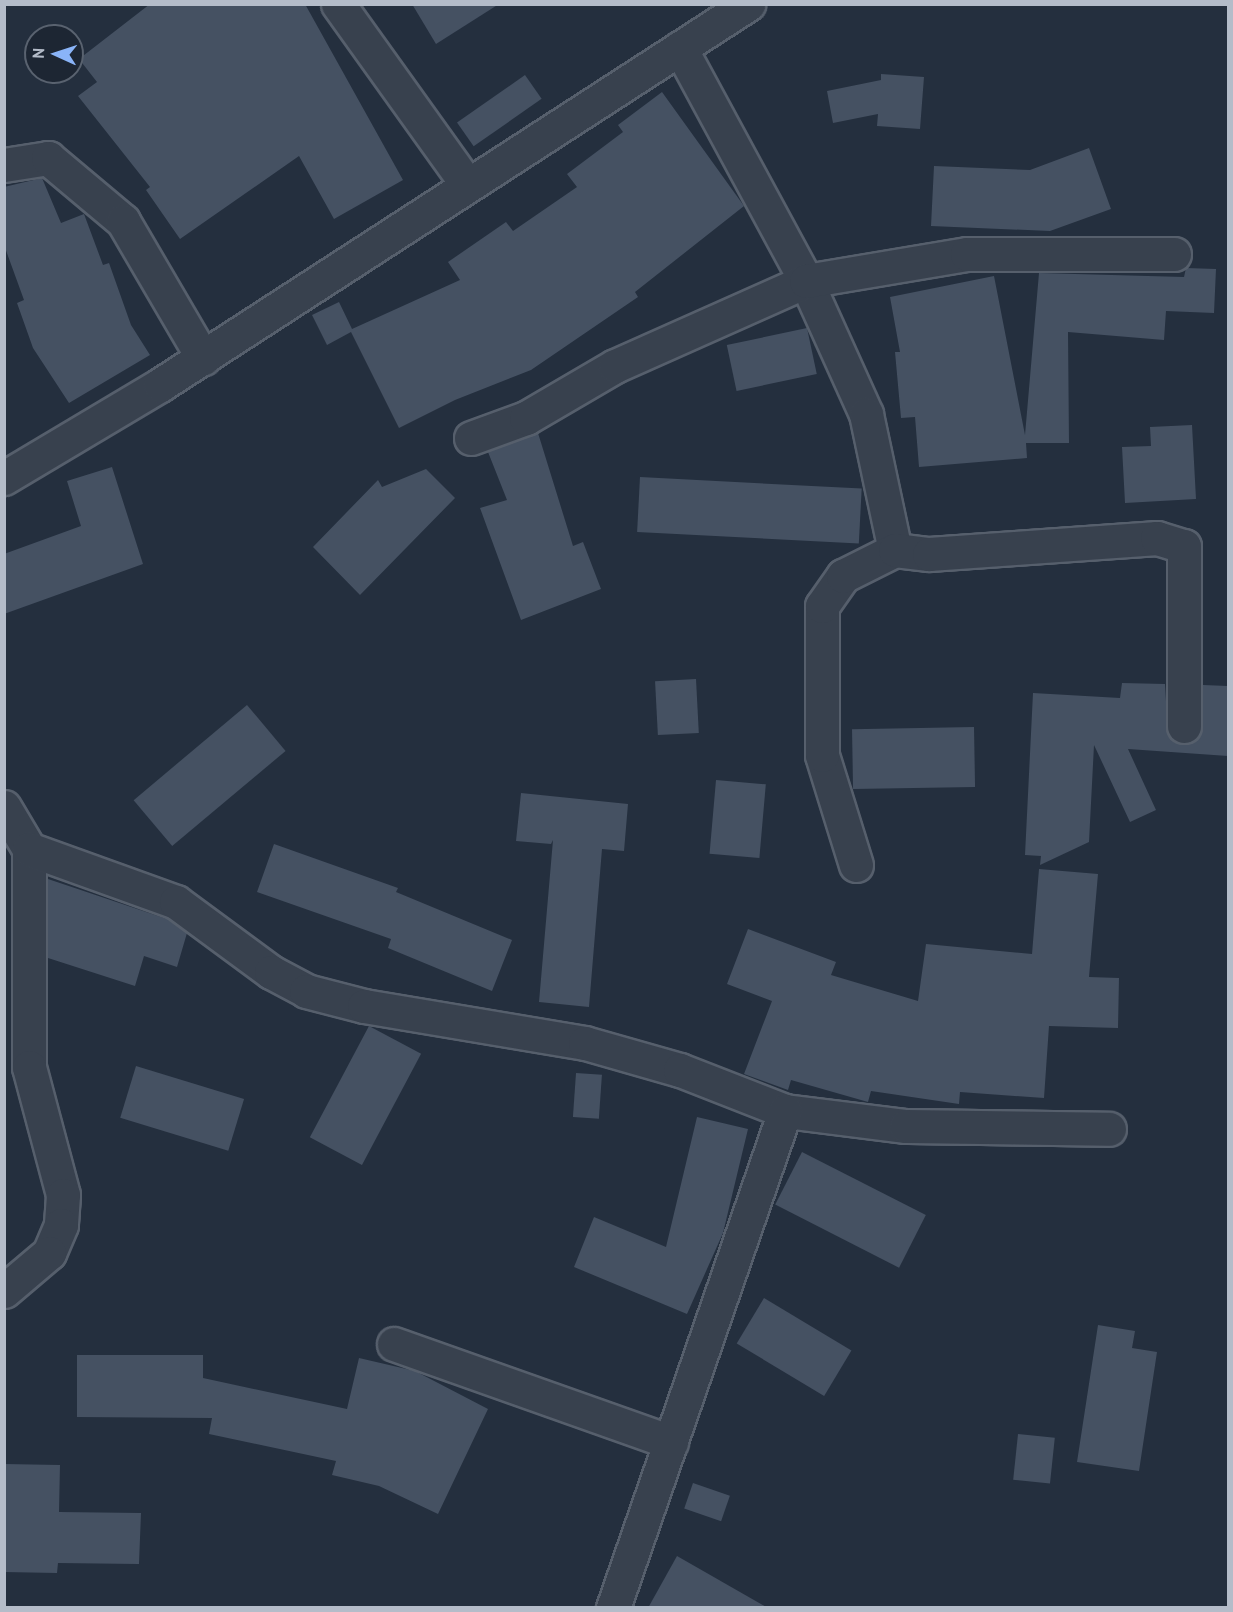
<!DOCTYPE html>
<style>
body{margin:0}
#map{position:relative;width:1233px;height:1612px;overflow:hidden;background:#242f3e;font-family:"PT Sans",sans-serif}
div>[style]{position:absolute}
.building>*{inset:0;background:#455162;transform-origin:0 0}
.roads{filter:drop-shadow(2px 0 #565f6c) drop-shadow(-2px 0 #565f6c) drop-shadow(0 2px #565f6c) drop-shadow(0 -2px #565f6c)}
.minor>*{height:33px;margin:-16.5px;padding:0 16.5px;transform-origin:16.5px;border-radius:16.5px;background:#38414e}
span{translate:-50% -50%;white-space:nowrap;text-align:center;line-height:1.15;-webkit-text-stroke:5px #1d2633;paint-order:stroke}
.frame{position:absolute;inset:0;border:6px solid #b4bcc9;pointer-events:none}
.north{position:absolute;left:24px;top:24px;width:60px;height:60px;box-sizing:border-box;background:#1d2633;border:2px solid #59626f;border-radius:50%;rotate:273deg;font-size:16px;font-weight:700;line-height:24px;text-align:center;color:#b4bcc9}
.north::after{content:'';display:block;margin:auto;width:21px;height:27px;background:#8ab4f8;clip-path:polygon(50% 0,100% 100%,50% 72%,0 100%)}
</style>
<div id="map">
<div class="building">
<div style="clip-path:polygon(150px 4px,305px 4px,403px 180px,334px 219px,299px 156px,180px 239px,146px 190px,150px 187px,78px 96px,97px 82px,79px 59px)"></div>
<div style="clip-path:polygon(412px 4px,499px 4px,436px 44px)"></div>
<div style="clip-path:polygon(881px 74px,924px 77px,920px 129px,877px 126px,878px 114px,833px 123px,827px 91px,881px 80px)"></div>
<div style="left:525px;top:75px;width:29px;height:83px;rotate:55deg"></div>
<div style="clip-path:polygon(662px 92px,744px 206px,635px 292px,638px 297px,531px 370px,455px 400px,399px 428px,351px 332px,327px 345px,312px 315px,339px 302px,352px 329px,460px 280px,448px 262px,506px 222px,513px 231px,577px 187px,567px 174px,623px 132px,618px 125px)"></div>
<div style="clip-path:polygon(1089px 148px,1111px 209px,1050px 231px,931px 226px,934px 166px,1030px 170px)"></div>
<div style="clip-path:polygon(42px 178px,61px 223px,84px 214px,103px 265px,109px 263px,131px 325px,150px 355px,69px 403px,33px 348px,17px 303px,24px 300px,4px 245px,4px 187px)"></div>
<div style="clip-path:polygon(1186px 268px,1216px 269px,1214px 313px,1166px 311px,1164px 340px,1068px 332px,1069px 443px,1026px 443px,1027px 458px,919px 467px,915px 417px,901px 418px,895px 352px,900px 352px,890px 297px,994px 276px,1025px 435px,1039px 273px,1184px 277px)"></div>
<div style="left:807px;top:328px;width:47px;height:82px;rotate:78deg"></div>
<div style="clip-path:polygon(1192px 425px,1196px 499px,1125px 503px,1122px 447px,1151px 446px,1150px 427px)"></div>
<div style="clip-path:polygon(538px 433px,573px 546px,583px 542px,601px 589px,521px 620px,480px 508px,507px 500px,488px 452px)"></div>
<div style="clip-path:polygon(112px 467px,143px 564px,4px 614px,4px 554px,81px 526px,67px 481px)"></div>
<div style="clip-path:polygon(426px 469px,455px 498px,360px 595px,313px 547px,378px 480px,382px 487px)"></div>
<div style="left:640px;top:477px;width:222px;height:55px;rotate:3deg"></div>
<div style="left:696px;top:679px;width:54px;height:41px;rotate:87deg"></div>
<div style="clip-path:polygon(1122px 683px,1165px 684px,1168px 735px,1183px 745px,1200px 735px,1203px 685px,1228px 686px,1228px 756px,1128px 749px,1156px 810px,1130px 822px,1094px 745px,1089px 842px,1040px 865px,1041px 856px,1025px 855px,1033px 693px,1120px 698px)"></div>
<div style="left:247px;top:705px;width:60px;height:148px;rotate:50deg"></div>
<div style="left:974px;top:727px;width:60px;height:122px;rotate:89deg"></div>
<div style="left:716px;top:780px;width:50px;height:74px;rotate:5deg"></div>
<div style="clip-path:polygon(521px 793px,628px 804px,624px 851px,602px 849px,589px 1007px,539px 1002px,553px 840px,551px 844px,516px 841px)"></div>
<div style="clip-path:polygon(274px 844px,398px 888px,396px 892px,512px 940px,492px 991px,388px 948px,391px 939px,257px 892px)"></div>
<div style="clip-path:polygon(1039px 869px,1098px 874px,1089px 977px,1119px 978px,1118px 1028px,1049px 1026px,1044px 1098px,960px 1092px,959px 1104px,871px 1091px,868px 1102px,791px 1080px,788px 1090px,744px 1074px,772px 1001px,727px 984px,748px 929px,836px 962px,831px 975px,918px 1001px,926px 944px,1032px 954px)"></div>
<div style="clip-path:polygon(48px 879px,167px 919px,187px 933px,177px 967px,144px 956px,135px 986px,48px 958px)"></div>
<div style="left:369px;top:1026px;width:59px;height:126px;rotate:28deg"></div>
<div style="left:136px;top:1066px;width:113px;height:54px;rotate:17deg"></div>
<div style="left:576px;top:1073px;width:26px;height:44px;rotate:4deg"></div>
<div style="clip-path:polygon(697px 1117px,748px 1129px,723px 1233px,687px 1314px,574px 1267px,594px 1217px,666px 1247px)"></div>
<div style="left:802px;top:1152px;width:139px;height:59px;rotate:27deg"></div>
<div style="left:764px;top:1298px;width:102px;height:53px;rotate:31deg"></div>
<div style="clip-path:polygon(1098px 1325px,1135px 1331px,1132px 1348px,1157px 1352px,1139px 1471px,1077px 1462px)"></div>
<div style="clip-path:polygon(77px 1355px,203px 1355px,203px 1378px,347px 1409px,359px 1358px,415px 1371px,488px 1409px,438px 1514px,379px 1486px,332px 1475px,336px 1461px,209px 1434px,212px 1418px,77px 1417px)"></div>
<div style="left:1018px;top:1434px;width:37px;height:46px;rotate:6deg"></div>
<div style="clip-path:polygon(4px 1464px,60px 1465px,59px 1512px,141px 1513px,139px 1564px,58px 1563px,57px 1573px,4px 1572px)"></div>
<div style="left:693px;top:1483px;width:39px;height:27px;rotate:19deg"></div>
<div style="clip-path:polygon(677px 1556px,768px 1608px,648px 1608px)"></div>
</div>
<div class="roads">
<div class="minor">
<div style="left:338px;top:4px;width:221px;rotate:54.4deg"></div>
<div style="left:680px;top:48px;width:265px;rotate:61.6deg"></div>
<div style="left:806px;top:281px;width:146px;rotate:65.7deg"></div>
<div style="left:866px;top:414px;width:139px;rotate:78deg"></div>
<div style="left:4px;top:165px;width:45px;rotate:-9deg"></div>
<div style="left:48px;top:158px;width:98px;rotate:40deg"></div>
<div style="left:123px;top:221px;width:159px;rotate:59.7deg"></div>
<div style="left:471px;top:438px;width:59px;rotate:-20deg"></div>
<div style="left:526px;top:418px;width:103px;rotate:-30.3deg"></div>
<div style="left:615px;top:366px;width:209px;rotate:-24deg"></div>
<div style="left:806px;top:281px;width:163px;rotate:-9.5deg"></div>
<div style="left:967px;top:254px;width:207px"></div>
<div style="left:4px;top:478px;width:182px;rotate:-30.8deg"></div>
<div style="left:160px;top:385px;width:701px;rotate:-32.94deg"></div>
<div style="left:4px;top:807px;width:49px;rotate:59.2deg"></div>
<div style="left:29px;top:849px;width:218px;rotate:90deg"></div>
<div style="left:29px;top:1067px;width:132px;rotate:75.1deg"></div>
<div style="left:63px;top:1195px;width:30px;rotate:94deg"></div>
<div style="left:61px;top:1225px;width:30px;rotate:113deg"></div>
<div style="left:49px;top:1253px;width:59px;rotate:139.8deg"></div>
<div style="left:29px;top:849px;width:156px;rotate:19.8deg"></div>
<div style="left:176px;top:902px;width:118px;rotate:36.4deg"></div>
<div style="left:271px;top:972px;width:40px;rotate:28deg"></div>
<div style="left:306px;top:991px;width:60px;rotate:14.5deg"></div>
<div style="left:364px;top:1006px;width:224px;rotate:9.5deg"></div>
<div style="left:585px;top:1043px;width:99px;rotate:15.9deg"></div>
<div style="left:680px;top:1070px;width:113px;rotate:21.3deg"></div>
<div style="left:785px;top:1111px;width:122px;rotate:7.1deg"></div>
<div style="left:906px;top:1126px;width:203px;rotate:0.8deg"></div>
<div style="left:856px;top:865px;width:115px;rotate:-107.2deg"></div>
<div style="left:822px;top:755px;width:149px;rotate:-90deg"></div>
<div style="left:822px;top:606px;width:37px;rotate:-55deg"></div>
<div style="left:843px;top:576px;width:58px;rotate:-26.6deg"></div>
<div style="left:895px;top:550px;width:34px;rotate:7deg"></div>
<div style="left:929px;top:554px;width:229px;rotate:-4deg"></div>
<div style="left:1157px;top:538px;width:28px;rotate:17deg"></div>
<div style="left:1184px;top:546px;width:180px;rotate:90deg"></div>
<div style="left:394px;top:1344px;width:294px;rotate:19.5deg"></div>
<div style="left:613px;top:1608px;width:526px;rotate:-70.91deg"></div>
</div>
</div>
<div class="frame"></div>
<div class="north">N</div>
</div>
